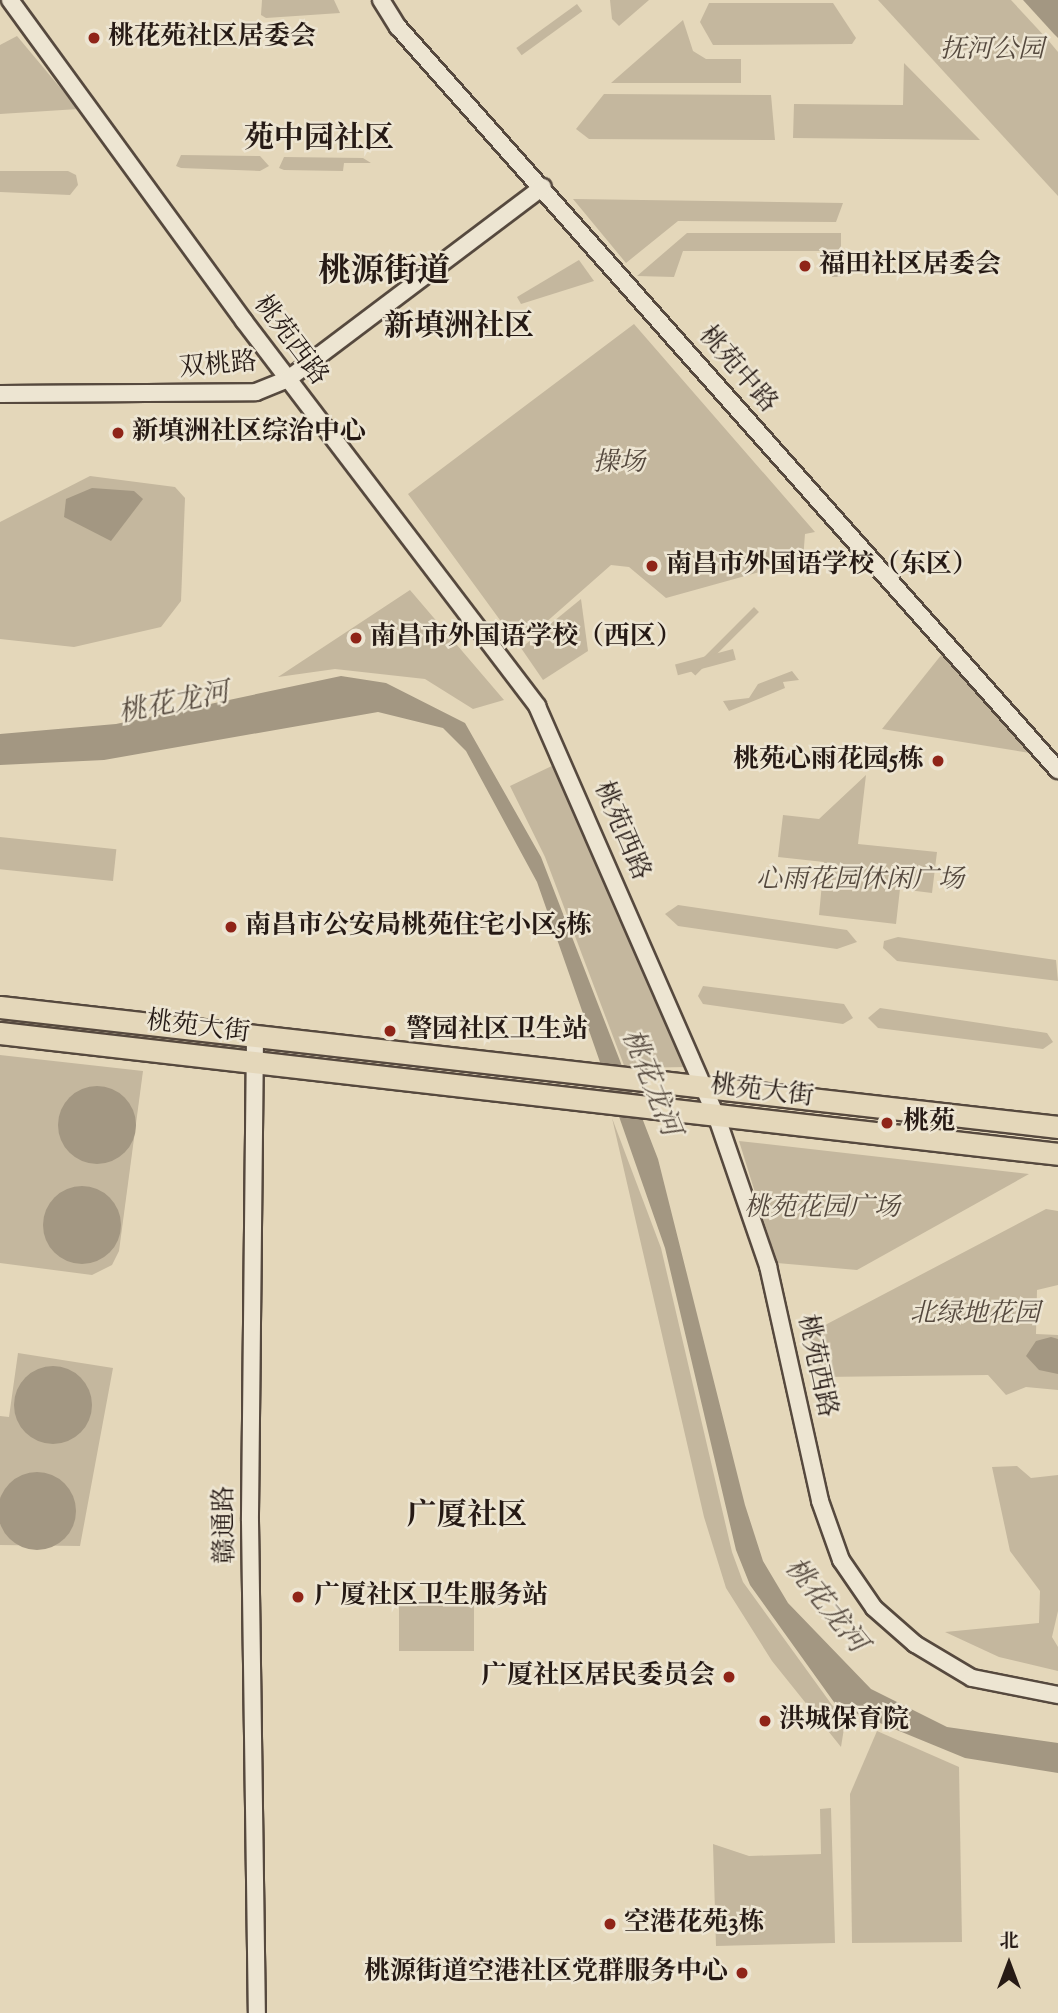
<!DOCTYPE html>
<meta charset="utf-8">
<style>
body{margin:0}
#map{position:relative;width:1058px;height:2013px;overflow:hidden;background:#e4d7ba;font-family:"Sorts Mill Goudy","Noto Serif SC",serif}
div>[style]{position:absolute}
.green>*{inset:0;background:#c4b79e;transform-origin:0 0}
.water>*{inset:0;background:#a39782}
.round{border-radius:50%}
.roads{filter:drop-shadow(2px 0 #56493e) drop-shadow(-2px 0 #56493e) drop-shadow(0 2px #56493e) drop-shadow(0 -2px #56493e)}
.minor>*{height:16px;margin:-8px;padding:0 8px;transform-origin:8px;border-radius:8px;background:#ede5d2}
.major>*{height:21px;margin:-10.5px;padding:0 10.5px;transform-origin:10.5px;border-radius:10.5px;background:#e4d7ba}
.dots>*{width:19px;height:19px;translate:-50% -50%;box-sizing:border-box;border:4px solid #ede5d2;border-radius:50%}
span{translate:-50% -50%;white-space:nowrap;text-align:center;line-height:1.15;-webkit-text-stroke:5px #ede5d2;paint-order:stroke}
.poi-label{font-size:26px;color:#261a15;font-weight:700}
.left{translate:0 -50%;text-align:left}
.right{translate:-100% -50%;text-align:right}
.park-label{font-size:26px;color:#55493e;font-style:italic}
.street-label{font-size:26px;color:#261a15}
.water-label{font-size:28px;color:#584c41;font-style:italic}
.quarter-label{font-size:30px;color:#261a15;font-weight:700}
.district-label{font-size:33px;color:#261a15;font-weight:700}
.north{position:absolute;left:974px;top:1929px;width:70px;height:70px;-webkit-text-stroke:5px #ede5d2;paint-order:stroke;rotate:0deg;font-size:19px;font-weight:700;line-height:28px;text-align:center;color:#261a15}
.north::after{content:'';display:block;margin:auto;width:24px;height:32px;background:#261a15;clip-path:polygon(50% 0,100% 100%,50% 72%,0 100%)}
</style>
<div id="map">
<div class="green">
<div style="clip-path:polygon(262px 0,334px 0,340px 13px,266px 18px,261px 15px)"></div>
<div style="clip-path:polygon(610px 0,649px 0,619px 26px,612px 19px)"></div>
<div style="clip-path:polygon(878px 0,1011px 0,1048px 40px,1058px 52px,1058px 196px)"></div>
<div style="clip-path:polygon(709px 3px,833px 3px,856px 38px,852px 44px,713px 45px,700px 22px)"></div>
<div style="left:577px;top:4px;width:9px;height:75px;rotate:54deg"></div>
<div style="clip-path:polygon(683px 20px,693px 51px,706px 59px,741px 59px,741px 83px,611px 83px)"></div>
<div style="clip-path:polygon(17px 36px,78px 109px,0 114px,0 45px)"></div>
<div style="clip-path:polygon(904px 63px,980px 140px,793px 138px,794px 104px,903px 105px)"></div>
<div style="clip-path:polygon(604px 94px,771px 95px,775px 140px,589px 139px,576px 129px)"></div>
<div style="clip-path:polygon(181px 155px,260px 156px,269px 166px,260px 171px,181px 168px,176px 166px)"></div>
<div style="clip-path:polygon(284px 157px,363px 158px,371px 163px,344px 163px,343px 171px,284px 170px,279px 168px)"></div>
<div style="clip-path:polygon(0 171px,68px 171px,76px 175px,78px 185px,70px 195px,0 192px)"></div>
<div style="clip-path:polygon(573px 199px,843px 203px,836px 222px,678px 221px,626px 263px)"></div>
<div style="clip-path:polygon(687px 233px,841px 233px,841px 277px,832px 277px,832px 251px,683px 251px,674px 277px,637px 276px)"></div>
<div style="clip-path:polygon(579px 260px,594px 281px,521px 304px,517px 297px)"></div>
<div style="clip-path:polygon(634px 324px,815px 532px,805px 534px,803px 560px,666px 598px,629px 567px,611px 565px,519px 646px,408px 494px)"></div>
<div style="clip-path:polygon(90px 476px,175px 487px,185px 498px,181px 601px,161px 627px,74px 647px,0 639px,0 522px)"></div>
<div style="clip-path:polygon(410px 590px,504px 700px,473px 709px,425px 679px,335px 669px,278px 677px)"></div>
<div style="clip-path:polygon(581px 599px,588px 651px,543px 680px,521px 648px)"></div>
<div style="left:754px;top:607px;width:7px;height:90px;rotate:45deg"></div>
<div style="left:733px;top:649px;width:11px;height:60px;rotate:75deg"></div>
<div style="clip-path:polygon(942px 654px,1030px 753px,882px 729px)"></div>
<div style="clip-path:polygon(792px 671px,799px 680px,783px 682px,785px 688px,729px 711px,723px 701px,749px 698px,758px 684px)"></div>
<div style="clip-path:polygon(558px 763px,689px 1067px,625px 1068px,545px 857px,510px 786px)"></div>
<div style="clip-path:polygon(866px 775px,858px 844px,937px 852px,932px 893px,900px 889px,896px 924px,819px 915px,824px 862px,778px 857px,783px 815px,819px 819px)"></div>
<div style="left:0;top:837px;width:117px;height:32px;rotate:6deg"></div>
<div style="clip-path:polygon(678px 905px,847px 930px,857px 942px,837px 949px,678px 926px,665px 914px)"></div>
<div style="clip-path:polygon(898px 937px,1056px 960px,1058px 981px,897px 961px,883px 948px,884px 941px)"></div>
<div style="clip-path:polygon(703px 986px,844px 1004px,853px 1018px,843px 1024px,703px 1004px,698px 996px)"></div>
<div style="clip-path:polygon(880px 1008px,1047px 1033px,1053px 1042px,1043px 1049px,878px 1028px,868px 1018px)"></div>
<div style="clip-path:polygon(0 1055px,143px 1071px,119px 1251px,112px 1265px,92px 1275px,0 1263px)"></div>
<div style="clip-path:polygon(612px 1118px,661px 1248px,732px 1552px,743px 1582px,832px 1705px,846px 1716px,841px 1747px,772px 1661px,726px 1588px,704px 1517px)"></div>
<div style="clip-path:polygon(739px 1141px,1029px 1174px,857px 1270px,777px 1263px)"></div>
<div style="clip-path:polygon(1046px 1209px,1058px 1211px,1058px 1285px,1037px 1290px,1036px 1334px,1058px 1335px,1058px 1390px,1026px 1387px,1006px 1395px,988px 1375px,821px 1377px,808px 1334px)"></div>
<div style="clip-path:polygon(18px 1353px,113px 1368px,80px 1546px,0 1545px,0 1416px,9px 1417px)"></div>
<div style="clip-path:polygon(1017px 1466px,1031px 1478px,1058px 1475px,1058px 1611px,1052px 1637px,1058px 1647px,1058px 1671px,999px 1657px,945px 1632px,1039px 1623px,1040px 1591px,1010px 1551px,992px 1467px)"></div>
<div style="left:399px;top:1601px;width:75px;height:50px"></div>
<div style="clip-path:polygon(877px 1731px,959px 1767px,962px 1942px,852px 1943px,850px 1794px)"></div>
<div style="clip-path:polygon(831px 1808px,835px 1943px,716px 1946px,713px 1844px,749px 1856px,821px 1854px,820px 1809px)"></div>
</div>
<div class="water">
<div style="clip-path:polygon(1023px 0,1058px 0,1058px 38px,1054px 34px)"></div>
<div style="clip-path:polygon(92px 488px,134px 491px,143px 499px,111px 541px,64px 517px,66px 499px)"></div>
<div style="clip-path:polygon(341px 676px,386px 683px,465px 723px,541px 857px,658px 1159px,745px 1505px,763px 1561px,788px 1603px,871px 1689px,947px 1727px,1058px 1743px,1058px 1773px,965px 1758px,836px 1705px,750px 1585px,736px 1550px,665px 1248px,537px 882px,466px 751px,443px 728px,378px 712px,104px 760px,0 765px,0 734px,116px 724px)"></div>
<div class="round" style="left:58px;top:1086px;width:78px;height:78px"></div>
<div class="round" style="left:43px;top:1186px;width:78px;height:78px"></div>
<div style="clip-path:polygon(1051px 1337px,1058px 1339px,1058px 1374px,1039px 1370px,1026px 1356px,1036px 1341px)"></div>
<div class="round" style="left:14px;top:1366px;width:78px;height:78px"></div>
<div class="round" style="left:-2px;top:1472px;width:78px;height:78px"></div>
</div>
<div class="roads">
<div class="minor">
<div style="left:10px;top:0;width:397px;rotate:53.9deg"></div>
<div style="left:244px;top:321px;width:484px;rotate:52.7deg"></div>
<div style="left:537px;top:706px;width:446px;rotate:66.4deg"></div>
<div style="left:716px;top:1115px;width:160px;rotate:71deg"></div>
<div style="left:768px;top:1266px;width:241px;rotate:77.5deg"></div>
<div style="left:820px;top:1501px;width:63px;rotate:70.4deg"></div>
<div style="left:841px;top:1560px;width:58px;rotate:55.5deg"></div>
<div style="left:874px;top:1608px;width:55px;rotate:41.3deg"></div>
<div style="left:915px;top:1644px;width:66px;rotate:30.8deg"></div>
<div style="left:972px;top:1678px;width:88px;rotate:11.2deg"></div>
<div style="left:381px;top:0;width:32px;rotate:58deg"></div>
<div style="left:398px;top:27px;width:994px;rotate:48.39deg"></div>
<div style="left:0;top:394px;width:256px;rotate:-0.4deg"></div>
<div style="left:256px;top:392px;width:35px;rotate:-22deg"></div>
<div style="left:288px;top:379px;width:319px;rotate:-37deg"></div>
<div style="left:255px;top:1037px;width:484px;rotate:90.6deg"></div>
<div style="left:250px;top:1521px;width:492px;rotate:89.2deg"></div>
</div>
<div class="major">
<div style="left:0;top:1007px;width:1065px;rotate:6.47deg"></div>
<div style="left:0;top:1033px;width:1065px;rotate:6.52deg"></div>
</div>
</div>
<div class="dots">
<div style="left:94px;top:38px;background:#8f2418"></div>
<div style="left:805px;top:266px;background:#8f2418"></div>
<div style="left:118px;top:433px;background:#8f2418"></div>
<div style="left:652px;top:566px;background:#8f2418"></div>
<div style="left:356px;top:638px;background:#8f2418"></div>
<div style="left:938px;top:761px;background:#8f2418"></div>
<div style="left:231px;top:927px;background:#8f2418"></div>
<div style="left:390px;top:1031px;background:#8f2418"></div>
<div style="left:887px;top:1123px;background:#8f2418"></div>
<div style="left:298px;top:1597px;background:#8f2418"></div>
<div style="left:729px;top:1677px;background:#8f2418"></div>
<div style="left:765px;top:1721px;background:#8f2418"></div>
<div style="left:610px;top:1924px;background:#8f2418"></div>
<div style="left:742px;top:1973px;background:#8f2418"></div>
</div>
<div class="poi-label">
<span class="left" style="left:108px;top:38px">桃花苑社区居委会</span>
<span class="left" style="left:819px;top:266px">福田社区居委会</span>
<span class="left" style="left:132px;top:433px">新填洲社区综治中心</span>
<span class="left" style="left:666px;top:566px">南昌市外国语学校（东区）</span>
<span class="left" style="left:370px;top:638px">南昌市外国语学校（西区）</span>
<span class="right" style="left:924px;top:761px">桃苑心雨花园5栋</span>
<span class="left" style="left:245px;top:927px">南昌市公安局桃苑住宅小区5栋</span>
<span class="left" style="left:406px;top:1031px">警园社区卫生站</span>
<span class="left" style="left:903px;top:1123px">桃苑</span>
<span class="left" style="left:314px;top:1597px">广厦社区卫生服务站</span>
<span class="right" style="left:715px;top:1677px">广厦社区居民委员会</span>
<span class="left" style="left:779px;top:1721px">洪城保育院</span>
<span class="left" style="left:624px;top:1924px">空港花苑3栋</span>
<span class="right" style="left:728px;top:1973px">桃源街道空港社区党群服务中心</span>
</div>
<div class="park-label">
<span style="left:992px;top:51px">抚河公园</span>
<span style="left:619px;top:464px">操场</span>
<span style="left:860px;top:881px">心雨花园休闲广场</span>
<span style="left:822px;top:1209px">桃苑花园广场</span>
<span style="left:975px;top:1315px">北绿地花园</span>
</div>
<div class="street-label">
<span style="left:290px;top:341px;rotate:53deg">桃苑西路</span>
<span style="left:218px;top:366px;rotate:-5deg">双桃路</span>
<span style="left:737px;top:370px;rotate:49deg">桃苑中路</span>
<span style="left:621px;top:831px;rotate:67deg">桃苑西路</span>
<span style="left:198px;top:1028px;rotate:7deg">桃苑大街</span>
<span style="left:762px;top:1092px;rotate:7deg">桃苑大街</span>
<span style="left:816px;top:1366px;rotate:78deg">桃苑西路</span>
<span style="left:226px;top:1525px;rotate:-91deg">赣通路</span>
</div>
<div class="water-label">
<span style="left:174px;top:704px;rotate:-11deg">桃花龙河</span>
<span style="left:650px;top:1083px;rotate:68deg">桃花龙河</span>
<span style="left:825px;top:1606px;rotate:51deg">桃花龙河</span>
</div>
<div class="quarter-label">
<span style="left:319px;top:140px">苑中园社区</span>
<span style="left:459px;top:328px">新填洲社区</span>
<span style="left:467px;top:1517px">广厦社区</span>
</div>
<div class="district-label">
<span style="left:384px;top:274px">桃源街道</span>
</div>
<div class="north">北</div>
</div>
